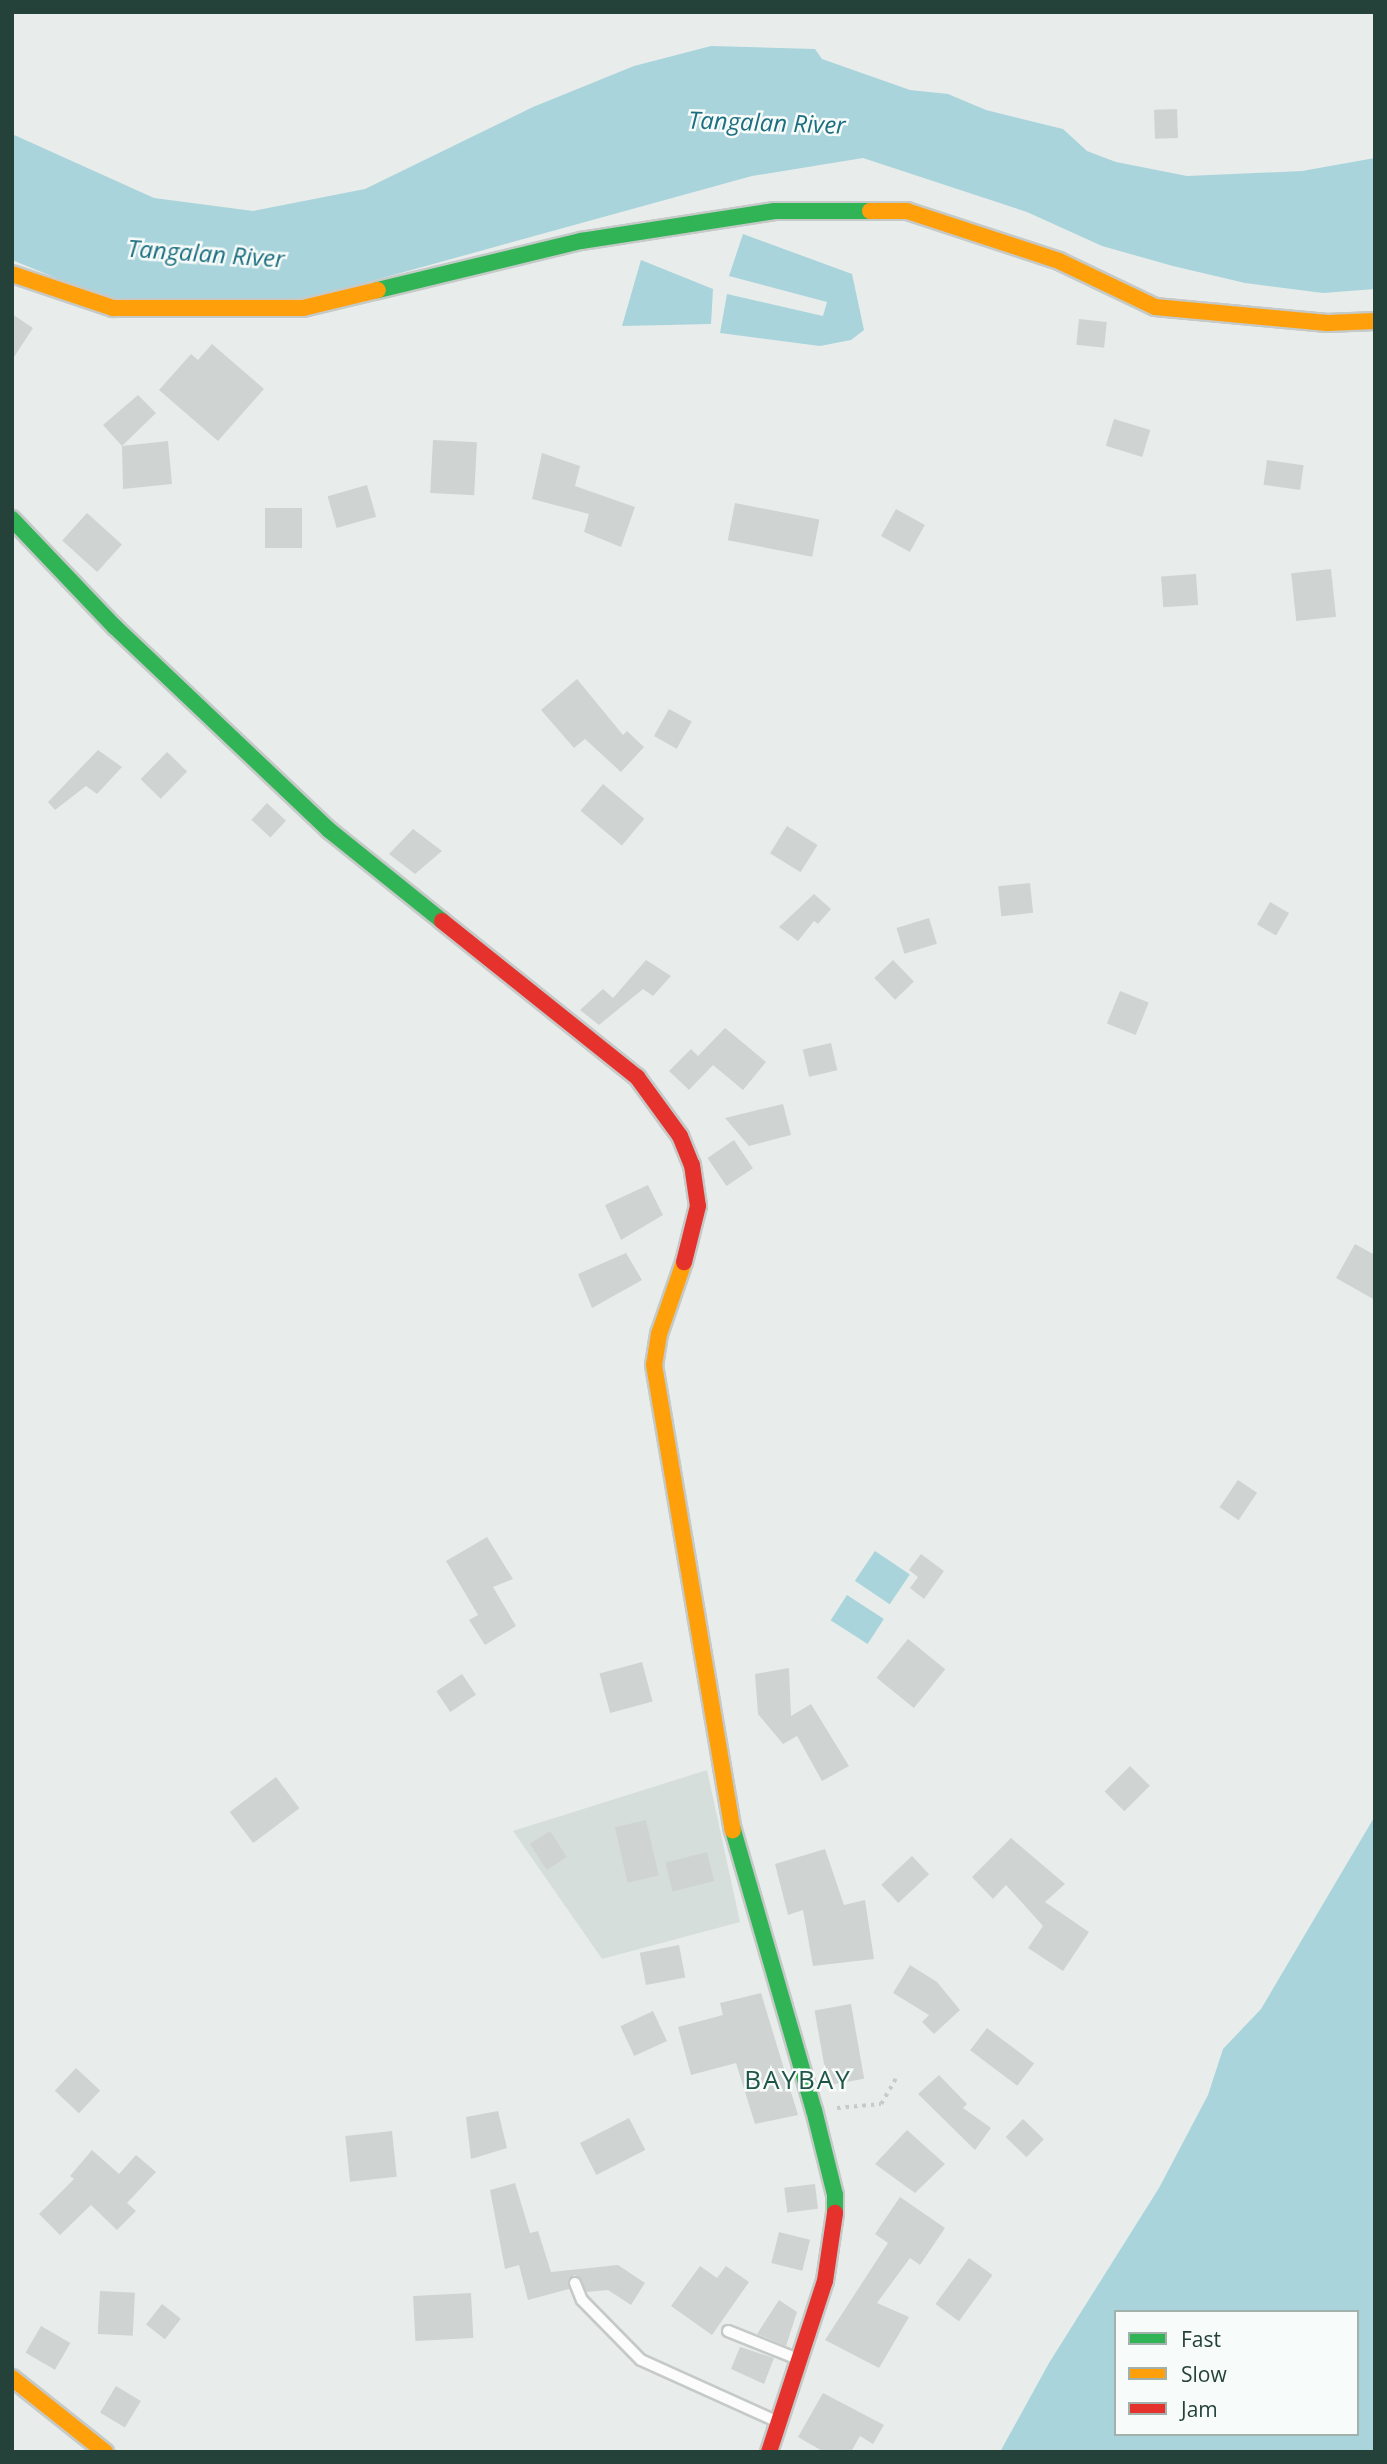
<!DOCTYPE html>
<style>
body{margin:0}
#map{position:relative;width:1387px;height:2464px;overflow:hidden;background:#e8edeb;font-family:"Open Sans",sans-serif}
div>[style]{position:absolute}
.built>*{inset:0;background:#d6dedb}
.water>*{inset:0;background:#a9d4db;transform-origin:0 0}
.building>*{inset:0;background:#cfd4d2;transform-origin:0 0}
.path>*{height:3.5px;margin-top:-1.75px;transform-origin:0;background:repeating-linear-gradient(90deg,#c3ccca 0 3.5px,transparent 0 8.5px)}
.roads{filter:drop-shadow(2px 0 #c5cac8) drop-shadow(-2px 0 #c5cac8) drop-shadow(0 2px #c5cac8) drop-shadow(0 -2px #c5cac8)}
.lane>*{height:10px;margin:-5px;padding:0 5px;transform-origin:5px;border-radius:5px;background:#fcfcfc}
.fast>*{height:16px;margin:-8px;padding:0 8px;transform-origin:8px;border-radius:8px;background:#30b455}
.slow>*{height:16px;margin:-8px;padding:0 8px;transform-origin:8px;border-radius:8px;background:#ff9f0a}
.jam>*{height:16px;margin:-8px;padding:0 8px;transform-origin:8px;border-radius:8px;background:#e5322d}
span{translate:-50% -50%;white-space:nowrap;text-align:center;line-height:1.15;-webkit-text-stroke:5px #f7fbf9;paint-order:stroke}
.water-label{font-size:24px;color:#1c6f80;font-style:italic}
.quarter-label{font-size:26px;color:#1f5548;letter-spacing:2px}
.frame{position:absolute;inset:0;border:14px solid #24423a;pointer-events:none}
.legend{position:absolute;left:1114px;top:2310px;width:245px;height:126px;box-sizing:border-box;background:#f7fbf9;border:2px solid #a3b1ad;margin:0;padding:9px 12px;list-style:none;font-size:21px;color:#24423a}
.legend li{display:flex;align-items:center;gap:14px;height:35px}
.legend b{width:35px;border:2px solid #a3b1ad}
</style>
<div id="map">
<div class="built">
<div style="clip-path:polygon(707px 1770px,740px 1922px,602px 1959px,513px 1831px)"></div>
</div>
<div class="water">
<div style="clip-path:polygon(711px 46px,815px 49px,822px 59px,910px 90px,948px 94px,986px 110px,1063px 129px,1087px 151px,1116px 162px,1187px 176px,1302px 171px,1375px 158px,1375px 289px,1323px 293px,1245px 283px,1173px 266px,1102px 246px,1027px 212px,863px 158px,752px 176px,310px 298px,115px 302px,12px 260px,12px 134px,154px 198px,253px 211px,365px 189px,533px 107px,634px 66px)"></div>
<div style="clip-path:polygon(743px 234px,852px 274px,864px 330px,851px 340px,820px 346px,720px 333px,727px 294px,823px 316px,827px 302px,729px 276px)"></div>
<div style="clip-path:polygon(641px 260px,713px 289px,711px 324px,622px 326px)"></div>
<div style="left:875px;top:1551px;width:42px;height:36px;rotate:34deg"></div>
<div style="left:847px;top:1595px;width:44px;height:30px;rotate:33deg"></div>
<div style="clip-path:polygon(evenodd,1375px 1816px,1375px 2452px,1000px 2452px,1049px 2363px,1159px 2188px,1208px 2095px,1223px 2049px,1261px 2009px,1375px 1816px,1116px 2312px,1357px 2312px,1357px 2434px,1116px 2434px,1116px 2312px)"></div>
</div>
<div class="building">
<div style="left:1177px;top:109px;width:29px;height:23px;rotate:88deg"></div>
<div style="clip-path:polygon(12px 314px,33px 328px,12px 360px)"></div>
<div style="left:1079px;top:319px;width:28px;height:26px;rotate:6deg"></div>
<div style="clip-path:polygon(212px 344px,264px 389px,218px 441px,159px 390px,191px 354px,198px 360px)"></div>
<div style="clip-path:polygon(138px 395px,156px 413px,122px 446px,168px 441px,172px 484px,123px 489px,122px 446px,103px 425px)"></div>
<div style="left:1114px;top:419px;width:38px;height:28px;rotate:17deg"></div>
<div style="left:433px;top:440px;width:44px;height:53px;rotate:3deg"></div>
<div style="clip-path:polygon(542px 453px,580px 466px,575px 486px,635px 507px,621px 547px,584px 532px,589px 514px,532px 499px)"></div>
<div style="left:1267px;top:460px;width:37px;height:25px;rotate:8deg"></div>
<div style="left:367px;top:485px;width:33px;height:41px;rotate:74deg"></div>
<div style="left:735px;top:503px;width:86px;height:38px;rotate:11deg"></div>
<div style="left:265px;top:508px;width:37px;height:40px"></div>
<div style="left:896px;top:509px;width:33px;height:31px;rotate:29deg"></div>
<div style="left:87px;top:513px;width:47px;height:37px;rotate:42deg"></div>
<div style="left:1331px;top:569px;width:48px;height:40px;rotate:84deg"></div>
<div style="left:1196px;top:574px;width:31px;height:35px;rotate:86deg"></div>
<div style="clip-path:polygon(577px 679px,623px 735px,627px 731px,644px 747px,621px 772px,585px 739px,574px 748px,541px 710px)"></div>
<div style="left:669px;top:709px;width:26px;height:31px;rotate:29deg"></div>
<div style="clip-path:polygon(98px 750px,122px 767px,97px 794px,86px 786px,55px 810px,48px 802px)"></div>
<div style="left:167px;top:752px;width:28px;height:38px;rotate:44deg"></div>
<div style="left:603px;top:784px;width:54px;height:35px;rotate:40deg"></div>
<div style="left:267px;top:803px;width:26px;height:23px;rotate:43deg"></div>
<div style="left:787px;top:826px;width:36px;height:32px;rotate:32deg"></div>
<div style="clip-path:polygon(413px 829px,442px 851px,415px 874px,389px 854px)"></div>
<div style="left:1030px;top:883px;width:30px;height:32px;rotate:84deg"></div>
<div style="clip-path:polygon(814px 894px,831px 909px,818px 924px,814px 921px,798px 941px,779px 927px)"></div>
<div style="left:1270px;top:902px;width:22px;height:26px;rotate:30deg"></div>
<div style="left:929px;top:918px;width:27px;height:34px;rotate:73deg"></div>
<div style="clip-path:polygon(646px 960px,671px 976px,653px 996px,643px 989px,599px 1025px,580px 1010px,603px 989px,613px 998px)"></div>
<div style="left:893px;top:960px;width:30px;height:26px;rotate:46deg"></div>
<div style="left:1120px;top:991px;width:31px;height:35px;rotate:22deg"></div>
<div style="clip-path:polygon(725px 1028px,766px 1062px,743px 1090px,713px 1065px,689px 1090px,669px 1071px,691px 1049px,698px 1056px)"></div>
<div style="left:831px;top:1043px;width:28px;height:29px;rotate:77deg"></div>
<div style="clip-path:polygon(783px 1104px,791px 1135px,749px 1146px,725px 1118px)"></div>
<div style="left:734px;top:1140px;width:34px;height:32px;rotate:56deg"></div>
<div style="clip-path:polygon(648px 1185px,663px 1215px,621px 1240px,605px 1205px)"></div>
<div style="clip-path:polygon(1355px 1244px,1375px 1255px,1375px 1300px,1336px 1278px)"></div>
<div style="clip-path:polygon(626px 1253px,642px 1280px,592px 1308px,578px 1274px)"></div>
<div style="left:1238px;top:1480px;width:23px;height:33px;rotate:34deg"></div>
<div style="clip-path:polygon(487px 1537px,513px 1579px,493px 1587px,516px 1626px,485px 1645px,469px 1620px,478px 1615px,446px 1561px)"></div>
<div style="clip-path:polygon(921px 1554px,944px 1571px,924px 1599px,910px 1588px,918px 1577px,909px 1570px)"></div>
<div style="left:908px;top:1639px;width:48px;height:50px;rotate:39deg"></div>
<div style="left:642px;top:1662px;width:41px;height:44px;rotate:75deg"></div>
<div style="clip-path:polygon(789px 1668px,791px 1716px,811px 1704px,849px 1766px,822px 1781px,797px 1736px,783px 1744px,758px 1714px,755px 1674px)"></div>
<div style="left:462px;top:1674px;width:25px;height:31px;rotate:56deg"></div>
<div style="left:1130px;top:1766px;width:28px;height:36px;rotate:45deg"></div>
<div style="left:276px;top:1777px;width:39px;height:58px;rotate:53deg"></div>
<div style="left:646px;top:1820px;width:57px;height:32px;rotate:77deg"></div>
<div style="left:550px;top:1831px;width:31px;height:24px;rotate:57deg"></div>
<div style="clip-path:polygon(1011px 1838px,1065px 1884px,1045px 1902px,1089px 1932px,1063px 1971px,1028px 1948px,1043px 1926px,1006px 1885px,993px 1899px,972px 1877px)"></div>
<div style="clip-path:polygon(825px 1849px,844px 1905px,865px 1900px,874px 1959px,813px 1966px,803px 1910px,788px 1915px,775px 1864px)"></div>
<div style="left:707px;top:1852px;width:30px;height:43px;rotate:76deg"></div>
<div style="left:912px;top:1856px;width:25px;height:42px;rotate:47deg"></div>
<div style="left:679px;top:1945px;width:33px;height:40px;rotate:79deg"></div>
<div style="clip-path:polygon(910px 1965px,937px 1982px,960px 2010px,934px 2034px,922px 2022px,929px 2015px,893px 1993px)"></div>
<div style="clip-path:polygon(761px 1993px,798px 2115px,755px 2124px,736px 2063px,691px 2075px,678px 2027px,723px 2015px,720px 2003px)"></div>
<div style="left:851px;top:2004px;width:76px;height:37px;rotate:80deg"></div>
<div style="left:653px;top:2011px;width:33px;height:36px;rotate:65deg"></div>
<div style="left:987px;top:2028px;width:59px;height:28px;rotate:37deg"></div>
<div style="left:76px;top:2068px;width:33px;height:31px;rotate:43deg"></div>
<div style="clip-path:polygon(939px 2075px,967px 2104px,963px 2108px,991px 2128px,975px 2150px,918px 2094px)"></div>
<div style="clip-path:polygon(498px 2111px,507px 2148px,471px 2159px,466px 2117px)"></div>
<div style="left:629px;top:2118px;width:36px;height:55px;rotate:63deg"></div>
<div style="left:1023px;top:2119px;width:29px;height:25px;rotate:44deg"></div>
<div style="clip-path:polygon(907px 2130px,945px 2164px,915px 2193px,875px 2164px)"></div>
<div style="left:392px;top:2131px;width:46px;height:47px;rotate:84deg"></div>
<div style="clip-path:polygon(92px 2150px,119px 2174px,136px 2155px,156px 2172px,127px 2203px,136px 2211px,117px 2230px,91px 2205px,60px 2235px,39px 2214px,74px 2179px,70px 2176px)"></div>
<div style="clip-path:polygon(515px 2183px,530px 2233px,538px 2231px,551px 2272px,618px 2265px,645px 2283px,631px 2305px,608px 2290px,587px 2292px,575px 2275px,568px 2279px,569px 2289px,528px 2300px,519px 2265px,505px 2269px,490px 2190px)"></div>
<div style="left:815px;top:2184px;width:25px;height:31px;rotate:83deg"></div>
<div style="clip-path:polygon(900px 2197px,945px 2228px,920px 2265px,910px 2258px,877px 2303px,909px 2317px,879px 2368px,825px 2340px,888px 2243px,875px 2234px)"></div>
<div style="left:779px;top:2232px;width:32px;height:32px;rotate:14deg"></div>
<div style="left:969px;top:2258px;width:29px;height:57px;rotate:36deg"></div>
<div style="clip-path:polygon(700px 2266px,717px 2278px,726px 2266px,749px 2282px,712px 2335px,671px 2306px)"></div>
<div style="left:100px;top:2291px;width:35px;height:43px;rotate:3deg"></div>
<div style="left:471px;top:2293px;width:45px;height:58px;rotate:87deg"></div>
<div style="clip-path:polygon(779px 2300px,797px 2312px,786px 2346px,757px 2334px)"></div>
<div style="left:162px;top:2304px;width:24px;height:26px;rotate:38deg"></div>
<div style="left:41px;top:2326px;width:34px;height:31px;rotate:30deg"></div>
<div style="clip-path:polygon(740px 2347px,774px 2358px,764px 2384px,731px 2369px)"></div>
<div style="left:116px;top:2386px;width:29px;height:31px;rotate:31deg"></div>
<div style="clip-path:polygon(823px 2393px,884px 2425px,873px 2444px,860px 2436px,851px 2452px,824px 2452px,798px 2437px)"></div>
</div>
<div class="path">
<div style="left:837px;top:2108px;width:44px;rotate:-5.2deg"></div>
<div style="left:881px;top:2104px;width:34px;rotate:-60deg"></div>
</div>
<div class="roads">
<div class="lane">
<div style="left:575px;top:2283px;width:18px;rotate:68deg"></div>
<div style="left:582px;top:2300px;width:84px;rotate:45.5deg"></div>
<div style="left:641px;top:2360px;width:150px;rotate:24.3deg"></div>
<div style="left:728px;top:2331px;width:75px;rotate:21.8deg"></div>
</div>
<div class="fast">
<div style="left:378px;top:290px;width:209px;rotate:-13.6deg"></div>
<div style="left:581px;top:241px;width:196px;rotate:-8.8deg"></div>
<div style="left:775px;top:211px;width:95px"></div>
<div style="left:12px;top:519px;width:149px;rotate:46.4deg"></div>
<div style="left:115px;top:627px;width:295px;rotate:43.5deg"></div>
<div style="left:329px;top:830px;width:145px;rotate:38.8deg"></div>
<div style="left:733px;top:1830px;width:291px;rotate:73.9deg"></div>
<div style="left:814px;top:2110px;width:88px;rotate:76.1deg"></div>
<div style="left:835px;top:2195px;width:18px;rotate:90deg"></div>
</div>
<div class="slow">
<div style="left:870px;top:211px;width:37px"></div>
<div style="left:907px;top:211px;width:160px;rotate:18.2deg"></div>
<div style="left:1059px;top:261px;width:106px;rotate:25.6deg"></div>
<div style="left:1155px;top:307px;width:173px;rotate:5.3deg"></div>
<div style="left:1327px;top:323px;width:48px;rotate:-2.4deg"></div>
<div style="left:12px;top:274px;width:107px;rotate:18.6deg"></div>
<div style="left:113px;top:308px;width:190px"></div>
<div style="left:303px;top:308px;width:77px;rotate:-13.5deg"></div>
<div style="left:684px;top:1262px;width:76px;rotate:109.1deg"></div>
<div style="left:659px;top:1334px;width:31px;rotate:99deg"></div>
<div style="left:654px;top:1365px;width:472px;rotate:80.4deg"></div>
<div style="left:12px;top:2378px;width:119px;rotate:38.5deg"></div>
</div>
<div class="jam">
<div style="left:442px;top:921px;width:250px;rotate:38.7deg"></div>
<div style="left:637px;top:1077px;width:73px;rotate:53.9deg"></div>
<div style="left:680px;top:1136px;width:31px;rotate:68deg"></div>
<div style="left:692px;top:1165px;width:41px;rotate:81.7deg"></div>
<div style="left:698px;top:1206px;width:58px;rotate:104deg"></div>
<div style="left:769px;top:2452px;width:180px;rotate:-71.9deg"></div>
<div style="left:825px;top:2281px;width:69px;rotate:-81.6deg"></div>
</div>
</div>
<div class="water-label">
<span style="left:767px;top:122px;rotate:2deg">Tangalan River</span>
<span style="left:206px;top:253px;rotate:4deg">Tangalan River</span>
</div>
<div class="quarter-label">
<span style="left:798px;top:2080px">BAYBAY</span>
</div>
<div class="frame"></div>
<ul class="legend">
<li><b style="height:9px;background:#30b455"></b>Fast</li>
<li><b style="height:9px;background:#ff9f0a"></b>Slow</li>
<li><b style="height:9px;background:#e5322d"></b>Jam</li>
</ul>
</div>
